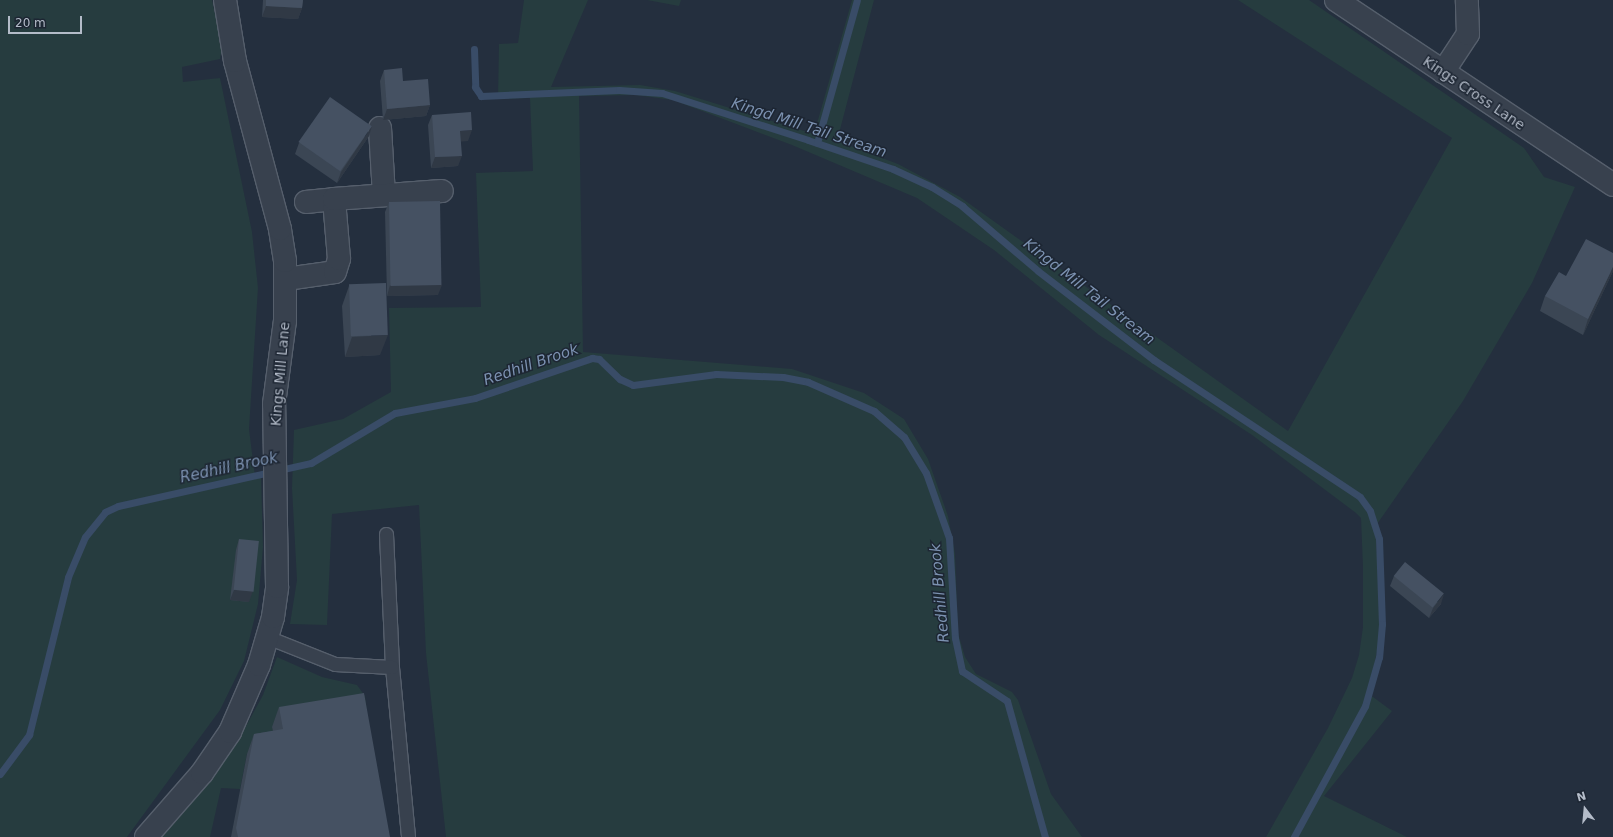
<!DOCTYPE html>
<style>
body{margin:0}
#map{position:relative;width:1613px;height:837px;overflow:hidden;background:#242f3e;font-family:"DejaVu Sans",sans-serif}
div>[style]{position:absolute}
.green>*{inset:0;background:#263c3f}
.stream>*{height:7px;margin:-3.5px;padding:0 3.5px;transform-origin:3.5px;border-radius:3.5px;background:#394c67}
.roads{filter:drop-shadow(1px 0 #565f6c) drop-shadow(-1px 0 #565f6c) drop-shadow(0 1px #565f6c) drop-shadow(0 -1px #565f6c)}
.lane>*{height:13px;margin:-6.5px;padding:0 6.5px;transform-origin:6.5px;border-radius:6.5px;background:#38414e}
.street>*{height:22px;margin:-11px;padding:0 11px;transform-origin:11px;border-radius:11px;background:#38414e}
.wall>*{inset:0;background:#3b4654}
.shaded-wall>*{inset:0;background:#303945}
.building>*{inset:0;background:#455162;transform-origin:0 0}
span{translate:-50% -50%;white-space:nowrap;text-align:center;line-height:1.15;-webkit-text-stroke:3px #1d2633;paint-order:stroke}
.street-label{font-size:14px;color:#b4bcc9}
.water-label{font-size:15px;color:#7c92b1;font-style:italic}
.north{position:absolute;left:1565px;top:789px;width:40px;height:40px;-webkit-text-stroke:3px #1d2633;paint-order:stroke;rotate:344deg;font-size:11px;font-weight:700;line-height:16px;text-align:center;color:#b4bcc9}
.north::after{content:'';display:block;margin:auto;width:14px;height:18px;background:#b4bcc9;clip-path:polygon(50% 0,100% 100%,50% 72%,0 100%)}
.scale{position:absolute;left:8px;top:16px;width:74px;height:18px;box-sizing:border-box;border:2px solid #b4bcc9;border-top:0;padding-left:5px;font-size:12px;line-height:14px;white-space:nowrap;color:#b4bcc9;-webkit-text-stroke:3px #1d2633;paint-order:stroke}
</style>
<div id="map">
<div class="green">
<div style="clip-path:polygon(0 0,212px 0,222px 47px,220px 59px,182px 67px,183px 82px,220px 78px,252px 232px,258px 288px,249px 429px,255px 477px,261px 476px,263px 547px,258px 604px,244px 661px,220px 710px,127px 837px,0 837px)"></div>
<div style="clip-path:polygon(524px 0,588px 0,551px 87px,640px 85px,675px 91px,814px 134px,852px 0,874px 0,837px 141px,898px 164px,960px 197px,1288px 431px,1452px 138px,1238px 0,1309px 0,1524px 148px,1544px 177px,1575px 187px,1532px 283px,1463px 401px,1375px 527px,1382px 624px,1369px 694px,1392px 711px,1324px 796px,1407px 837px,1266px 837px,1328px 728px,1352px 678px,1359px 655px,1363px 627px,1363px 567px,1361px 518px,1356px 513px,1252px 435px,1099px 335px,994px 250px,917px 198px,792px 145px,673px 100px,636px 95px,579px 96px,583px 352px,792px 369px,864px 393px,904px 419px,928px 459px,948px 516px,955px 554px,958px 633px,965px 657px,976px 674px,1012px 692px,1018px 700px,1051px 794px,1082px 837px,446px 837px,426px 653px,419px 505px,332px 514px,327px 625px,290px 624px,297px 580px,292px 488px,294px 430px,343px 419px,391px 392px,389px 308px,481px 307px,476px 173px,533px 171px,530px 98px,498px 99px,499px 44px,518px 43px)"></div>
<div style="clip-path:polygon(647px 0,681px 0,679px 6px)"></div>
<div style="clip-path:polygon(277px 657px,322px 677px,357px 685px,365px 696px,367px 713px,247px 754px,240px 789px,221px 788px,210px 837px,159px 837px,245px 728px,263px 695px)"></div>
</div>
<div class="stream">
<div style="left:474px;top:49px;width:38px;rotate:88deg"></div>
<div style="left:475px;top:87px;width:11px;rotate:56deg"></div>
<div style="left:481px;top:96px;width:138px;rotate:-2.5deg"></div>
<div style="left:619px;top:90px;width:43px;rotate:4deg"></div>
<div style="left:662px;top:93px;width:153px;rotate:17.8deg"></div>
<div style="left:808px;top:140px;width:90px;rotate:18.8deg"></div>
<div style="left:893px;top:169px;width:43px;rotate:24.8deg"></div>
<div style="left:932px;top:187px;width:36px;rotate:32deg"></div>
<div style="left:962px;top:206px;width:100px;rotate:40.5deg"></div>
<div style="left:1038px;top:271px;width:146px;rotate:37.5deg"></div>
<div style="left:1154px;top:360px;width:247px;rotate:33.6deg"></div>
<div style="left:1360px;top:497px;width:17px;rotate:54deg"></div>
<div style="left:1370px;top:511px;width:29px;rotate:72deg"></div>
<div style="left:1379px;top:539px;width:85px;rotate:88deg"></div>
<div style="left:1382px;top:624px;width:33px;rotate:95deg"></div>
<div style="left:1379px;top:657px;width:51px;rotate:105.9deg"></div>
<div style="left:1365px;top:706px;width:149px;rotate:118.5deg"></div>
<div style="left:817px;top:143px;width:148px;rotate:-74.4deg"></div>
<div style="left:0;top:774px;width:49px;rotate:-53.4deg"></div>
<div style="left:29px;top:735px;width:163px;rotate:-76.1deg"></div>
<div style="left:68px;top:577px;width:43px;rotate:-67deg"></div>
<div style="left:85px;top:537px;width:32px;rotate:-51deg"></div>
<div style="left:105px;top:512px;width:14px;rotate:-25deg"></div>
<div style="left:118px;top:506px;width:198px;rotate:-12.6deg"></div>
<div style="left:311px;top:463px;width:98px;rotate:-30.8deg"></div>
<div style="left:395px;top:413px;width:81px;rotate:-10.6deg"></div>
<div style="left:475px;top:398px;width:124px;rotate:-18.9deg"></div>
<div style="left:592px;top:358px;width:7px;rotate:8deg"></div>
<div style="left:599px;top:359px;width:29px;rotate:44deg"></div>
<div style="left:620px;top:379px;width:14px;rotate:25deg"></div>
<div style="left:633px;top:385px;width:84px;rotate:-7.5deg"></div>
<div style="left:716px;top:374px;width:67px;rotate:2.6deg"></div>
<div style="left:783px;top:377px;width:25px;rotate:11deg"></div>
<div style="left:808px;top:382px;width:72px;rotate:23.7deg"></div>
<div style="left:874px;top:411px;width:40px;rotate:41deg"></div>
<div style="left:904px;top:437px;width:42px;rotate:58.6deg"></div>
<div style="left:926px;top:473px;width:69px;rotate:70.5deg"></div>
<div style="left:949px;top:538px;width:100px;rotate:86.6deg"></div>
<div style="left:955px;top:638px;width:34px;rotate:78deg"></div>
<div style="left:962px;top:671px;width:54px;rotate:33.7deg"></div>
<div style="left:1007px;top:701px;width:141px;rotate:74.4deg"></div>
</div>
<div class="roads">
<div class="lane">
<div style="left:386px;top:534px;width:133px;rotate:87.4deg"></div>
<div style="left:392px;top:667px;width:171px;rotate:84.6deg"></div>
<div style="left:267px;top:637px;width:73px;rotate:21.7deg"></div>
<div style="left:335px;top:664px;width:57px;rotate:3deg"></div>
</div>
<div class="street">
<div style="left:1336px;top:0;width:333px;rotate:33.7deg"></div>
<div style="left:1443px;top:72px;width:45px;rotate:-56.7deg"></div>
<div style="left:1468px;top:34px;width:34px;rotate:-92deg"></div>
<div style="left:380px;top:128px;width:67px;rotate:86.6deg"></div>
<div style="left:306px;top:202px;width:28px;rotate:-6deg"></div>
<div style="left:286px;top:279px;width:49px;rotate:-8.1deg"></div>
<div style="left:335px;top:272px;width:14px;rotate:-73deg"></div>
<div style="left:339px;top:259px;width:60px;rotate:-94.8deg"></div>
<div style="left:334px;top:199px;width:108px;rotate:-4.2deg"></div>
<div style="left:146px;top:837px;width:85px;rotate:-48.8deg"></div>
<div style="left:202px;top:773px;width:50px;rotate:-55.7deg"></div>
<div style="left:230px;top:732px;width:73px;rotate:-66.6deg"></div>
<div style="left:259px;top:665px;width:50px;rotate:-73.7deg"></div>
<div style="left:273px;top:617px;width:30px;rotate:-82deg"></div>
<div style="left:277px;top:587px;width:183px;rotate:-90.9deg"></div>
<div style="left:274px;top:404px;width:84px;rotate:-82.5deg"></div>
<div style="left:285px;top:321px;width:60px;rotate:-90deg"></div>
<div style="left:285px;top:261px;width:32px;rotate:-99deg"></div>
<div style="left:280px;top:229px;width:174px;rotate:-105deg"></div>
<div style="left:235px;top:61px;width:62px;rotate:-99.3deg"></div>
</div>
</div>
<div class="wall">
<div style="clip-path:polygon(263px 0,303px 0,302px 8px,298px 19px,262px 17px)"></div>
<div style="clip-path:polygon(384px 70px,403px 81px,430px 105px,426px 116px,383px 120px,380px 81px)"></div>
<div style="clip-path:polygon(432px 115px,468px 141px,461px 141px,458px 166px,431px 168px,428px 125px)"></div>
<div style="clip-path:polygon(369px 136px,337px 183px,295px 154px,299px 143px)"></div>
<div style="clip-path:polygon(389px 202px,438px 295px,387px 296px,385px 212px)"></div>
<div style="clip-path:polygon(1613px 271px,1583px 335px,1540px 311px,1545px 296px)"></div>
<div style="clip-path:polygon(349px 286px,380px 355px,345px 357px,342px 306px)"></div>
<div style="clip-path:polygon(239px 539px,249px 602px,230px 600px,236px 550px)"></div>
<div style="clip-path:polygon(1394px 576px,1441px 604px,1429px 618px,1390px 586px)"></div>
<div style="clip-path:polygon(279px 707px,390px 837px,231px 837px,247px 754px,254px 734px,273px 731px,272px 727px)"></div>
</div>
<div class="shaded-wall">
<div style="clip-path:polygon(266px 6px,302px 8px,298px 19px,262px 17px)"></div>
<div style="clip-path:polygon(430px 105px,426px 116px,383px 120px,387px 109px)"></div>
<div style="clip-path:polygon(372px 126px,369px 136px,337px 183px,341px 172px)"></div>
<div style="clip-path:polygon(472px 130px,468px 141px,456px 142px,460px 131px)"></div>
<div style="clip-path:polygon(462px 156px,458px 166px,431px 168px,435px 157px)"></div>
<div style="clip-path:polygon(1613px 267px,1613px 271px,1583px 335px,1588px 319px)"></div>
<div style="clip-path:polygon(390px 285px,442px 285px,438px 295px,387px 296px)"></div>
<div style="clip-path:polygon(388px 335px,380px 355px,345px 357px,352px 337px)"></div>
<div style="clip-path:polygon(234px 590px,253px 591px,249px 602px,230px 600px)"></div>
<div style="clip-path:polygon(1444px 594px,1441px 604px,1429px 618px,1433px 608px)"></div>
</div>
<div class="building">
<div style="clip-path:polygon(266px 0,303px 0,302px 8px,266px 6px)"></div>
<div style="clip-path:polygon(402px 68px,403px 81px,428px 79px,430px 105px,387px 109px,384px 70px)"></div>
<div style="left:330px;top:97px;width:51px;height:55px;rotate:35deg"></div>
<div style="clip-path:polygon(471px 112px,472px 130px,460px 131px,462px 156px,435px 157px,432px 115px)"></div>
<div style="left:440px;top:201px;width:84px;height:51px;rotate:89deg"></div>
<div style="clip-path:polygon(1586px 239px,1613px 253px,1613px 267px,1588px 319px,1545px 296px,1559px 272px,1566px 276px)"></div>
<div style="left:386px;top:283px;width:52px;height:37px;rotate:88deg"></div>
<div style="left:239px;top:539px;width:20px;height:51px;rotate:6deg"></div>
<div style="left:1405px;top:562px;width:50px;height:18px;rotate:39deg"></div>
<div style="clip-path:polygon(364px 693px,390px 837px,238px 837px,236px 828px,254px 734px,283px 729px,279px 707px)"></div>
</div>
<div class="street-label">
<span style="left:1474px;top:93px;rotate:34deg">Kings Cross Lane</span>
<span style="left:280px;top:374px;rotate:-85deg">Kings Mill Lane</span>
</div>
<div class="water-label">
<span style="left:809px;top:128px;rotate:18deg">Kingd Mill Tail Stream</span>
<span style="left:1089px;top:292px;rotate:38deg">Kingd Mill Tail Stream</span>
<span style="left:531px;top:365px;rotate:-19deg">Redhill Brook</span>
<span style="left:229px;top:468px;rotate:-12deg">Redhill Brook</span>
<span style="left:940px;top:593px;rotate:-95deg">Redhill Brook</span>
</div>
<div class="north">N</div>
<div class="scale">20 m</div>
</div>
